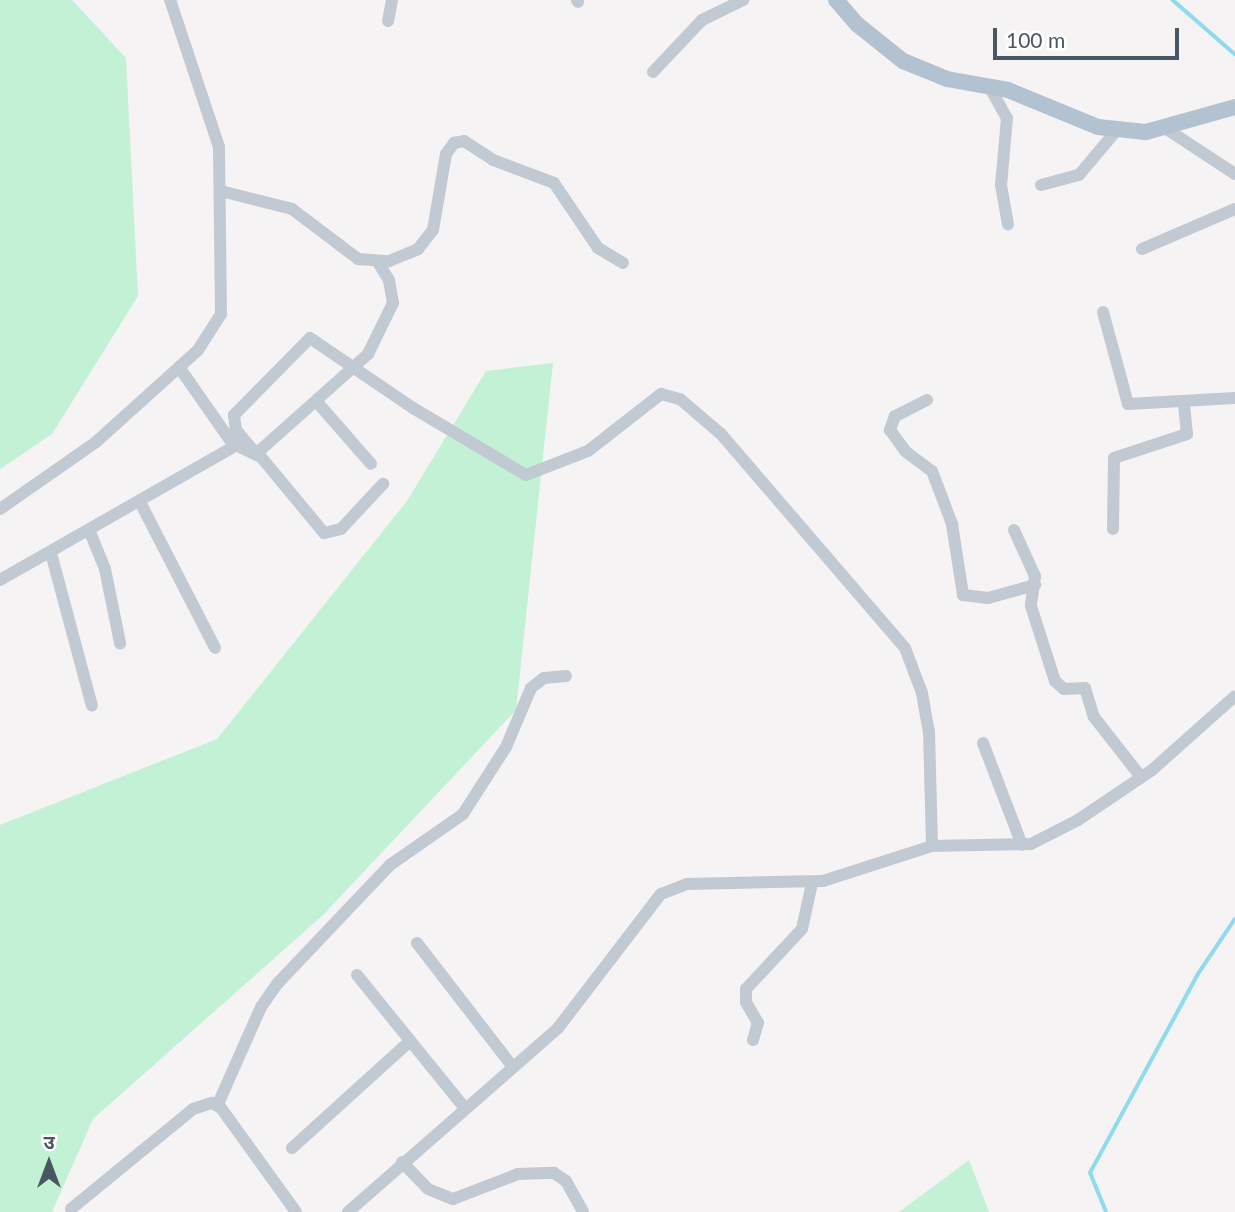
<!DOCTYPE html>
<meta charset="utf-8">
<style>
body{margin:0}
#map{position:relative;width:1235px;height:1212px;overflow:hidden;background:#f5f3f3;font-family:Lato,"Noto Sans Devanagari",sans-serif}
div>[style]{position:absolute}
.green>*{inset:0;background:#c3f1d5}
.stream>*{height:3.5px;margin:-1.75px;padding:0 1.75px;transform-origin:1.75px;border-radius:1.75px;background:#90daee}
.minor>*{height:12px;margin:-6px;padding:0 6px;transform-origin:6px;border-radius:6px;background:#c1cad2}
.major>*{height:16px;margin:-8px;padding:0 8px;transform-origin:8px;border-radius:8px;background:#b3c2d1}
span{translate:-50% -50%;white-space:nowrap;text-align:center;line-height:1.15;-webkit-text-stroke:7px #fff;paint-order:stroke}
.north{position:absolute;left:14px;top:1128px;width:70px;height:70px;-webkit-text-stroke:5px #fff;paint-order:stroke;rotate:0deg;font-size:19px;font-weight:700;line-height:28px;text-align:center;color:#4a5661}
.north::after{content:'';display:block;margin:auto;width:24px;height:32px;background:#4a5661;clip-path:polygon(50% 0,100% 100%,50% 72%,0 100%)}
.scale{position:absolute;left:993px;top:28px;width:186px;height:32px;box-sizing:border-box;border:4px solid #4a5661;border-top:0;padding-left:9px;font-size:21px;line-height:24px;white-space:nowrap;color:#4a5661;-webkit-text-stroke:5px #fff;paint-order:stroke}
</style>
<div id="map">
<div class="green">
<div style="clip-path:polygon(0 0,72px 0,126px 58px,138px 296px,52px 434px,0 469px)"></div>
<div style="clip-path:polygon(553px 363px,516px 710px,323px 915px,93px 1119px,52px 1212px,0 1212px,0 825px,217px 739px,407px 501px,486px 371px)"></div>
<div style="clip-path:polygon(969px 1160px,989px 1212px,899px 1212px)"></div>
</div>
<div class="stream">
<div style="left:1173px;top:0;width:82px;rotate:41.1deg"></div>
<div style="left:1106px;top:1212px;width:42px;rotate:-112.3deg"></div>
<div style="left:1090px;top:1173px;width:226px;rotate:-61.5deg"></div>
<div style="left:1198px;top:974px;width:66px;rotate:-56.1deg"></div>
</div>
<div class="minor">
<div style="left:577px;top:0;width:2px;rotate:63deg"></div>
<div style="left:388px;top:21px;width:21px;rotate:-79deg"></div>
<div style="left:653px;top:72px;width:71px;rotate:-46.7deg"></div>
<div style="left:702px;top:20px;width:46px;rotate:-26deg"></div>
<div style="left:989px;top:86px;width:37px;rotate:61deg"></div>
<div style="left:1007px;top:118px;width:67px;rotate:95.1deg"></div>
<div style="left:1001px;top:185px;width:40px;rotate:80deg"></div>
<div style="left:1165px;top:128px;width:84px;rotate:33.3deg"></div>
<div style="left:1041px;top:185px;width:39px;rotate:-15deg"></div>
<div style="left:1079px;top:175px;width:57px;rotate:-49.9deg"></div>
<div style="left:221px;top:191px;width:73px;rotate:14.2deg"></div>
<div style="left:292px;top:209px;width:83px;rotate:37.1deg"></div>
<div style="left:358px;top:259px;width:31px;rotate:4deg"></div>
<div style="left:389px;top:261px;width:31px;rotate:-22deg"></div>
<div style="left:418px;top:249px;width:24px;rotate:-52deg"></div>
<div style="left:433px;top:230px;width:77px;rotate:-80.3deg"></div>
<div style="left:446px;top:154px;width:14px;rotate:-54deg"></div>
<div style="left:454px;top:143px;width:10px;rotate:-11deg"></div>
<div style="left:464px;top:141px;width:35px;rotate:33deg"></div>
<div style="left:493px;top:160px;width:65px;rotate:20.7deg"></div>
<div style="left:554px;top:183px;width:78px;rotate:55.9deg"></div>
<div style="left:598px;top:248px;width:29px;rotate:31deg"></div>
<div style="left:1142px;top:249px;width:101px;rotate:-23.3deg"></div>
<div style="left:1103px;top:312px;width:95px;rotate:74.8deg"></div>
<div style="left:1128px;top:404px;width:107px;rotate:-3.2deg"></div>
<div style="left:179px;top:367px;width:93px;rotate:55.1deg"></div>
<div style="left:232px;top:443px;width:32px;rotate:26deg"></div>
<div style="left:261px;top:457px;width:99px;rotate:50.3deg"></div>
<div style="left:324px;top:533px;width:17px;rotate:-13deg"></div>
<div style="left:341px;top:529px;width:62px;rotate:-47deg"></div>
<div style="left:927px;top:400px;width:36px;rotate:153deg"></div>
<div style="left:895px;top:416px;width:15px;rotate:110deg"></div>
<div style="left:890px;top:430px;width:26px;rotate:54deg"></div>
<div style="left:905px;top:451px;width:34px;rotate:37deg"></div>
<div style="left:932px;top:471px;width:57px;rotate:69.3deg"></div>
<div style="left:952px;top:524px;width:72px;rotate:81.2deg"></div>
<div style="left:963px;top:595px;width:25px;rotate:7deg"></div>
<div style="left:988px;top:598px;width:49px;rotate:-15.5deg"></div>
<div style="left:317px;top:402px;width:82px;rotate:48.9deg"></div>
<div style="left:252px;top:449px;width:25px;rotate:-130deg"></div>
<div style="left:236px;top:430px;width:15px;rotate:-98deg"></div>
<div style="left:234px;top:415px;width:108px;rotate:-45.4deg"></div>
<div style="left:310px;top:338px;width:125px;rotate:34.2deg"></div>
<div style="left:413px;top:408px;width:131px;rotate:30.7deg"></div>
<div style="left:526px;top:475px;width:66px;rotate:-21.2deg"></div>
<div style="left:588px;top:451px;width:93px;rotate:-38deg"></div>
<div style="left:661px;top:394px;width:20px;rotate:15deg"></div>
<div style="left:680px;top:399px;width:54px;rotate:40.5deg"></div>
<div style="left:721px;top:434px;width:282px;rotate:49.3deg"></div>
<div style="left:905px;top:648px;width:48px;rotate:69.3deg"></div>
<div style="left:922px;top:693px;width:39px;rotate:80deg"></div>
<div style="left:929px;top:731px;width:115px;rotate:88.5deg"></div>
<div style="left:257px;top:453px;width:149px;rotate:-41.7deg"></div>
<div style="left:368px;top:354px;width:57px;rotate:-63.9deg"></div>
<div style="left:393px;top:303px;width:23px;rotate:-100deg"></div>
<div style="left:389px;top:280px;width:19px;rotate:-122deg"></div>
<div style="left:140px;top:502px;width:164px;rotate:62.8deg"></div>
<div style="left:0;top:509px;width:117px;rotate:-34.9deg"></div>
<div style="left:96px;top:442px;width:137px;rotate:-42deg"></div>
<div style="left:198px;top:350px;width:43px;rotate:-57.4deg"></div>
<div style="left:221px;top:314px;width:167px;rotate:-90.7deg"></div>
<div style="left:219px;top:147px;width:155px;rotate:-108.4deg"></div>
<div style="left:1113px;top:529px;width:71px;rotate:-89.2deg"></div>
<div style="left:1114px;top:458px;width:77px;rotate:-18.2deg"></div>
<div style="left:1187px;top:434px;width:30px;rotate:-96deg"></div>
<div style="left:1014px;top:530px;width:51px;rotate:65.5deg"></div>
<div style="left:1035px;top:576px;width:30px;rotate:98deg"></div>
<div style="left:1031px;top:606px;width:79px;rotate:72.3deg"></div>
<div style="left:1055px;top:681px;width:12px;rotate:42deg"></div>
<div style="left:1064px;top:689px;width:21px;rotate:-3deg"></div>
<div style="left:1085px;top:688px;width:30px;rotate:73deg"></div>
<div style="left:1094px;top:717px;width:76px;rotate:51.9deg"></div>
<div style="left:90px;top:532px;width:40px;rotate:68deg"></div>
<div style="left:105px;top:569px;width:76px;rotate:78.5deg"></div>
<div style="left:51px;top:553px;width:158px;rotate:75deg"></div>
<div style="left:0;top:580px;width:271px;rotate:-29.7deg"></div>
<div style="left:983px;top:743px;width:109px;rotate:69.1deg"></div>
<div style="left:417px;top:943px;width:155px;rotate:52.3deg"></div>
<div style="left:357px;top:975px;width:170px;rotate:51deg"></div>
<div style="left:753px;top:1040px;width:18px;rotate:-74deg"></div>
<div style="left:758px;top:1023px;width:24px;rotate:-120deg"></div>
<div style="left:746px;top:1002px;width:13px;rotate:-90deg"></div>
<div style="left:746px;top:989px;width:82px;rotate:-47deg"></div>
<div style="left:802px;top:929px;width:47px;rotate:-77.7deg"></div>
<div style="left:218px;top:1104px;width:106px;rotate:-66.1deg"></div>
<div style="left:261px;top:1007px;width:28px;rotate:-55deg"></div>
<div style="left:277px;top:984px;width:164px;rotate:-46.5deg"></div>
<div style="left:390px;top:865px;width:89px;rotate:-34.9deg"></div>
<div style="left:463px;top:814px;width:80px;rotate:-57.3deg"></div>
<div style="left:506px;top:747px;width:64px;rotate:-67deg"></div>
<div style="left:531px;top:688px;width:16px;rotate:-38deg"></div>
<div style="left:544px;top:678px;width:22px;rotate:-5deg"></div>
<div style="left:292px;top:1148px;width:159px;rotate:-42.2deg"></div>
<div style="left:402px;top:1162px;width:37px;rotate:46deg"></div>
<div style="left:428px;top:1189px;width:27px;rotate:22deg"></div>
<div style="left:453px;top:1199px;width:70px;rotate:-21deg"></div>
<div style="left:518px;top:1174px;width:36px;rotate:-2deg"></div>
<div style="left:554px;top:1173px;width:14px;rotate:34deg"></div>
<div style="left:566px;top:1181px;width:35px;rotate:61deg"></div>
<div style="left:71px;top:1209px;width:158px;rotate:-39.3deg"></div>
<div style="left:193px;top:1109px;width:20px;rotate:-18deg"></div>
<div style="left:212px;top:1103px;width:10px;rotate:29deg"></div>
<div style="left:221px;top:1108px;width:128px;rotate:54.2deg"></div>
<div style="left:348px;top:1212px;width:279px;rotate:-41.2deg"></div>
<div style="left:558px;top:1028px;width:169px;rotate:-52.5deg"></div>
<div style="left:661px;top:894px;width:28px;rotate:-21deg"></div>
<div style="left:687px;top:884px;width:136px;rotate:-1.3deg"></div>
<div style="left:823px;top:881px;width:114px;rotate:-17.8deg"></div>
<div style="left:932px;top:846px;width:99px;rotate:-1.2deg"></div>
<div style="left:1031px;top:844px;width:53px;rotate:-27.1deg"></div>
<div style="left:1078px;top:820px;width:89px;rotate:-34deg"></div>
<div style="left:1152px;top:770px;width:111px;rotate:-41.7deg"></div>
</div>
<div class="major">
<div style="left:836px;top:0;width:33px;rotate:49deg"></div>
<div style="left:858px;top:25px;width:58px;rotate:38.7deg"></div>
<div style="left:903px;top:61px;width:48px;rotate:22.2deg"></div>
<div style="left:947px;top:79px;width:62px;rotate:10.2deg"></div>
<div style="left:1008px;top:90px;width:97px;rotate:22.3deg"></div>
<div style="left:1098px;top:127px;width:48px;rotate:5.9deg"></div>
<div style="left:1146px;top:132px;width:92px;rotate:-15.7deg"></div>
</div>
<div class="north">उ</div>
<div class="scale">100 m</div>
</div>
